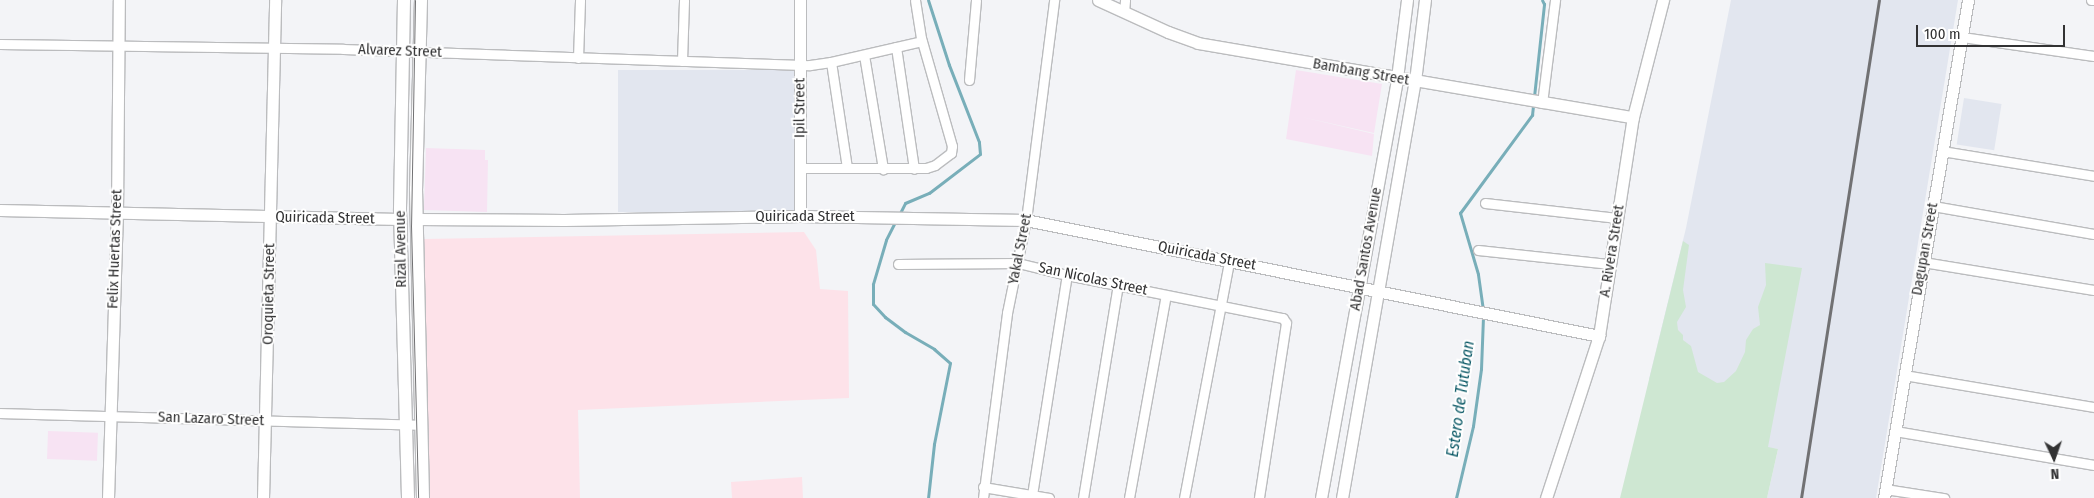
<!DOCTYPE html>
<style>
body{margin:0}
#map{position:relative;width:2094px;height:498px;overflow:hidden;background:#f3f4f7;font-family:"Fira Sans Condensed",sans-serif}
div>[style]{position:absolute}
.commercial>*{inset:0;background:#f7e3f3;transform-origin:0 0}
.built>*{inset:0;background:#e2e6ef;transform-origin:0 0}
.medical>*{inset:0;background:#fde2e9}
.green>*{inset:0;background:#cee7d2}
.stream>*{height:3px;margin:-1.5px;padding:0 1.5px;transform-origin:1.5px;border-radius:1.5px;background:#78aeb9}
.roads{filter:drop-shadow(1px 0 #bbbcbe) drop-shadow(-1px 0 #bbbcbe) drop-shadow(0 1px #bbbcbe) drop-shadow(0 -1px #bbbcbe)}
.street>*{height:9px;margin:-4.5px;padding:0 4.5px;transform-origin:4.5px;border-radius:4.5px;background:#fff}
.secondary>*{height:11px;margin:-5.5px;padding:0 5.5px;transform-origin:5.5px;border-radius:5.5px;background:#fff}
.primary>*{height:12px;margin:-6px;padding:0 6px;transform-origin:6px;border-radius:6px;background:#fff}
.tram>*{height:1px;margin:-0.5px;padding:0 0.5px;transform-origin:0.5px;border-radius:0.5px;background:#717173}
.rail>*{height:3px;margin:-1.5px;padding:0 1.5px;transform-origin:1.5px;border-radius:1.5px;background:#717173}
span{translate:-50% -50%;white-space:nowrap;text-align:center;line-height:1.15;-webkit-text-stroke:4px #fff;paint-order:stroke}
.street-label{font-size:15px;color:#323233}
.water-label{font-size:16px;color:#0b5966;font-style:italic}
.north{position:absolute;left:2029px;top:433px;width:50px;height:50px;-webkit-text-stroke:4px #fff;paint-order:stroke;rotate:177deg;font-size:14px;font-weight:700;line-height:20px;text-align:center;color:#323233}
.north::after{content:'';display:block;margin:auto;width:18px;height:22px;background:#323233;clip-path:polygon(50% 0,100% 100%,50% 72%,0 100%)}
.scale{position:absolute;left:1916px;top:25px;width:149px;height:22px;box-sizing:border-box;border:2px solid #323233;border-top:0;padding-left:6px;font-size:15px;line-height:18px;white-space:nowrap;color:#323233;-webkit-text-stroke:4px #fff;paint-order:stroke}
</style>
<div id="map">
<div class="commercial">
<div style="clip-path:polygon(1296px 70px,1382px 84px,1374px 133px,1302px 117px,1374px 134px,1372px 156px,1286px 139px)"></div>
<div style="clip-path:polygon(426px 148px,485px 150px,485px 160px,488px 160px,487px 212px,424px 210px)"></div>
<div style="left:48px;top:431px;width:50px;height:28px;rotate:2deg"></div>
</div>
<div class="built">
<div style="clip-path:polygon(1731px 0,1958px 0,1876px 498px,1767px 498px,1778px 449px,1768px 448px,1649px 379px,1686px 228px)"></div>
<div style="left:618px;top:70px;width:178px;height:142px"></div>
<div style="left:1964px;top:98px;width:38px;height:47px;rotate:9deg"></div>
</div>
<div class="medical">
<div style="clip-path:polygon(804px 232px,816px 250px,820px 289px,848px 291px,849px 398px,578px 410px,580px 498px,428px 498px,424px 239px)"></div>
<div style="clip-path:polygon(802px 477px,803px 498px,732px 498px,731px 482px)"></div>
</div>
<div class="green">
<div style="clip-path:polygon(1683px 241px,1689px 245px,1683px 290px,1686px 307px,1677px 322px,1678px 330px,1683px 335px,1683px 340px,1691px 346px,1698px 372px,1717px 383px,1724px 382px,1736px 371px,1745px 352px,1746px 340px,1753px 329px,1760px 325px,1758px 307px,1766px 285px,1765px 263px,1802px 268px,1768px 447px,1778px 449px,1767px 498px,1620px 498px)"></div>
</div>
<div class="stream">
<div style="left:899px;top:215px;width:13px;rotate:-63deg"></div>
<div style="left:905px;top:203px;width:26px;rotate:-23deg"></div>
<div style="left:929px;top:193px;width:64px;rotate:-37.4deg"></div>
<div style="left:980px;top:154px;width:12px;rotate:-95deg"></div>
<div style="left:979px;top:142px;width:83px;rotate:-111.3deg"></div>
<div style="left:949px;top:65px;width:68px;rotate:-107.9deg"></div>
<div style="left:896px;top:220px;width:22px;rotate:117deg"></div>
<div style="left:886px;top:240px;width:46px;rotate:106.5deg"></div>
<div style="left:873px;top:284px;width:20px;rotate:90deg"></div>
<div style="left:873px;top:304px;width:18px;rotate:47deg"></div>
<div style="left:885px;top:317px;width:25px;rotate:37deg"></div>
<div style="left:905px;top:332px;width:34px;rotate:30deg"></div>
<div style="left:934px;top:349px;width:21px;rotate:41deg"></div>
<div style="left:950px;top:363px;width:83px;rotate:101.2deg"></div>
<div style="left:934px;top:444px;width:54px;rotate:96.3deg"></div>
<div style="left:1483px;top:310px;width:36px;rotate:-98deg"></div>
<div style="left:1478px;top:274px;width:64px;rotate:-106.4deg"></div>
<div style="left:1460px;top:213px;width:122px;rotate:-53.7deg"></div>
<div style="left:1532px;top:115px;width:112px;rotate:-83.8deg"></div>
<div style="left:1544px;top:4px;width:4px;rotate:-117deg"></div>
<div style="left:1456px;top:498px;width:74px;rotate:-76.7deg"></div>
<div style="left:1473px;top:426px;width:58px;rotate:-82deg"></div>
<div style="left:1481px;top:369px;width:53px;rotate:-87.8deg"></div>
</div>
<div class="roads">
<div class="street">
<div style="left:2091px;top:0;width:3px"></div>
<div style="left:1124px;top:12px;width:12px;rotate:-85deg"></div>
<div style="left:1962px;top:37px;width:133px;rotate:8.2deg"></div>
<div style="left:0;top:44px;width:343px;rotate:0.8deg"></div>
<div style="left:343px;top:49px;width:467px;rotate:2deg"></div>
<div style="left:810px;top:65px;width:21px;rotate:-8deg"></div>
<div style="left:831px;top:62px;width:93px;rotate:-13deg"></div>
<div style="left:896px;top:47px;width:123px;rotate:81.6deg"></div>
<div style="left:864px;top:55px;width:116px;rotate:80.5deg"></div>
<div style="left:578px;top:58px;width:58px;rotate:-88deg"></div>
<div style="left:682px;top:61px;width:61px;rotate:-88.1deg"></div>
<div style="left:831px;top:62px;width:107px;rotate:81.4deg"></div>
<div style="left:969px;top:80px;width:80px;rotate:-85deg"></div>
<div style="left:1542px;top:103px;width:104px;rotate:-82.8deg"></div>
<div style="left:1942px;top:151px;width:154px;rotate:9.3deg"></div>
<div style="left:800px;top:168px;width:126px"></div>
<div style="left:926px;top:168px;width:9px;rotate:-18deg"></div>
<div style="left:935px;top:165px;width:20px;rotate:-37deg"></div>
<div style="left:951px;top:153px;width:7px;rotate:-82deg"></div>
<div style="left:952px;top:146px;width:112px;rotate:-106deg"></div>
<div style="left:921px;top:38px;width:38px;rotate:-99deg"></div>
<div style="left:1485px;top:203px;width:133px;rotate:6.5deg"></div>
<div style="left:1933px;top:206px;width:163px;rotate:9.9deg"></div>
<div style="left:1478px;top:250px;width:133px;rotate:6.1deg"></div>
<div style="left:1923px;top:262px;width:173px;rotate:9.3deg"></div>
<div style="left:898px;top:264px;width:120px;rotate:-0.5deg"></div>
<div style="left:1018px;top:263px;width:50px;rotate:13.8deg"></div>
<div style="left:1067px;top:275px;width:220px;rotate:11.3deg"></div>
<div style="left:1283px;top:318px;width:6px;rotate:59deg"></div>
<div style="left:1286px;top:323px;width:177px;rotate:98.8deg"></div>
<div style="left:1904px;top:375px;width:193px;rotate:9.6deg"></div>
<div style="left:0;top:413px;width:422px;rotate:1.6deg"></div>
<div style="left:1895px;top:431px;width:202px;rotate:9.7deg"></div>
<div style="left:983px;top:487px;width:67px;rotate:9.5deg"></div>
<div style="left:1885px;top:489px;width:60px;rotate:8.7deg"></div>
<div style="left:1032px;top:495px;width:223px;rotate:-81deg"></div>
<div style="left:983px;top:498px;width:187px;rotate:-82.6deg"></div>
<div style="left:1007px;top:313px;width:95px;rotate:-78.5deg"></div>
<div style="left:1026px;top:220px;width:222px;rotate:-82.7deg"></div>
<div style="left:1083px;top:498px;width:216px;rotate:-80.7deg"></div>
<div style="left:1129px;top:498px;width:206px;rotate:-79.7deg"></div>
<div style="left:1184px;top:498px;width:241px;rotate:-79.2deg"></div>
</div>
<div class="secondary">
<div style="left:1098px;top:0;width:77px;rotate:24.6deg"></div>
<div style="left:1168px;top:32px;width:32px;rotate:20deg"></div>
<div style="left:1198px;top:43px;width:441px;rotate:9.7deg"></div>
<div style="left:0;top:210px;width:400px;rotate:1.3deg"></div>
<div style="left:800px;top:216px;width:216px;rotate:-90deg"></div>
<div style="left:416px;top:219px;width:148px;rotate:0.4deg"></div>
<div style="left:564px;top:220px;width:236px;rotate:-1deg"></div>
<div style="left:800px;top:216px;width:226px;rotate:1deg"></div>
<div style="left:1026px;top:220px;width:585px;rotate:11.44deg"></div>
<div style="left:108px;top:498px;width:286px;rotate:-88.2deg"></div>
<div style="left:117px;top:212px;width:212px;rotate:-89.5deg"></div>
<div style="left:263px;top:498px;width:498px;rotate:-88.6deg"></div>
<div style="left:1321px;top:498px;width:427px;rotate:-79.7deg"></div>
<div style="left:1397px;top:78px;width:79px;rotate:-82.7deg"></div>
<div style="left:1342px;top:498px;width:423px;rotate:-80.1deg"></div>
<div style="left:1415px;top:81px;width:82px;rotate:-83deg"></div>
<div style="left:1546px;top:498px;width:170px;rotate:-71.9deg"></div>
<div style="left:1599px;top:336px;width:222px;rotate:-81.2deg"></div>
<div style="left:1633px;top:117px;width:121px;rotate:-75.6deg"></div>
<div style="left:1884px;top:498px;width:505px;rotate:-80.43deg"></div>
</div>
<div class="primary">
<div style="left:404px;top:0;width:211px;rotate:91.1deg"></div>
<div style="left:400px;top:211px;width:287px;rotate:88.4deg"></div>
<div style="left:421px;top:0;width:189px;rotate:91.5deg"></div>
<div style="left:416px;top:189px;width:309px;rotate:88.7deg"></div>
</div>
</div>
<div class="tram">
<div style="left:415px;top:0;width:225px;rotate:91deg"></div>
<div style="left:411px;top:225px;width:273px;rotate:88.5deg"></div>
</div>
<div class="rail">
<div style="left:1801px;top:498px;width:504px;rotate:-81.1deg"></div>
</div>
<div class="street-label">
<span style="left:400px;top:51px;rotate:2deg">Alvarez Street</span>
<span style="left:1361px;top:72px;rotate:10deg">Bambang Street</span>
<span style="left:800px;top:108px;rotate:-90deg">Ipil Street</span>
<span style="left:805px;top:217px">Quiricada Street</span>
<span style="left:325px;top:218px;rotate:1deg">Quiricada Street</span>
<span style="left:115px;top:249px;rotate:-88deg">Felix Huertas Street</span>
<span style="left:401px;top:249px;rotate:-91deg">Rizal Avenue</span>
<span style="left:1020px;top:249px;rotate:-79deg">Yakal Street</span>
<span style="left:1366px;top:249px;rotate:-80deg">Abad Santos Avenue</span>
<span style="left:1925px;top:249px;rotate:-80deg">Dagupan Street</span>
<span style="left:1612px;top:251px;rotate:-81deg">A. Rivera Street</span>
<span style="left:1207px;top:256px;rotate:11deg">Quiricada Street</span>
<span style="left:1093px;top:279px;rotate:12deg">San Nicolas Street</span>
<span style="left:269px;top:294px;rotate:-89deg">Oroquieta Street</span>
<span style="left:211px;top:419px;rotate:2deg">San Lazaro Street</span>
</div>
<div class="water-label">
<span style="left:1461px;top:399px;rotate:-82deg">Estero de Tutuban</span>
</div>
<div class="north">N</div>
<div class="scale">100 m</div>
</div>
